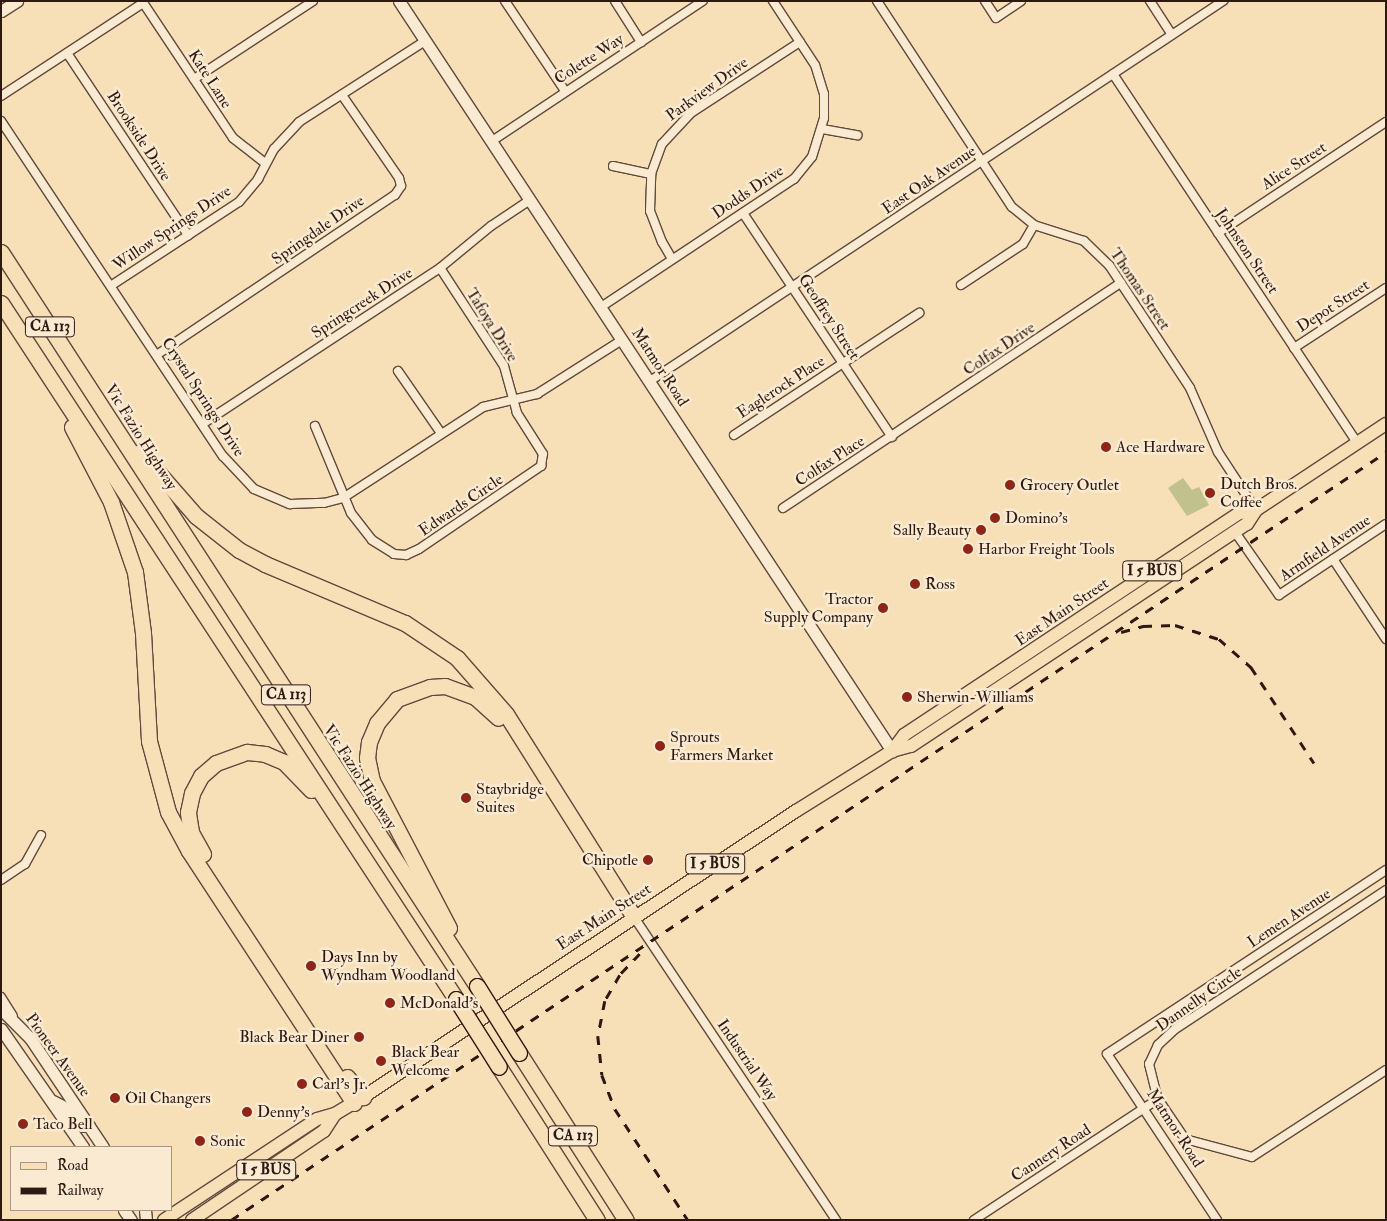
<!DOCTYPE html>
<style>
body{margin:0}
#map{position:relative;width:1387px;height:1221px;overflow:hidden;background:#f7dfb8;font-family:"IM FELL Double Pica",serif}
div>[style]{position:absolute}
.green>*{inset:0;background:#c0c18c}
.roads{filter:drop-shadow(1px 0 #604a3c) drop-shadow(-1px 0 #604a3c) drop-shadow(0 1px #604a3c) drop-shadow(0 -1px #604a3c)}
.street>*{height:8px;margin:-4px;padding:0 4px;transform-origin:4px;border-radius:4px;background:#faead1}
.secondary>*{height:11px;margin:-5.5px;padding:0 5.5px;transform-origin:5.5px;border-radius:5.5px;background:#faead1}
.primary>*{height:12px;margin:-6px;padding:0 6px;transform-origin:6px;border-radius:6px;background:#f7dfb8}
.highway>*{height:15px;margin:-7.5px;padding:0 7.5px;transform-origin:7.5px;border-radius:7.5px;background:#f7dfb8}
.rail>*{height:2.5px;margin-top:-1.25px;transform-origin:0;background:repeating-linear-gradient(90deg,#2e1912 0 9px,transparent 0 18px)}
.bridges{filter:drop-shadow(1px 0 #2e1912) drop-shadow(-1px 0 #2e1912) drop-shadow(0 1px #2e1912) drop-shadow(0 -1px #2e1912)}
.highway-bridge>*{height:15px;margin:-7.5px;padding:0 7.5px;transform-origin:7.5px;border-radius:7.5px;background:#f7dfb8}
.dots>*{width:14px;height:14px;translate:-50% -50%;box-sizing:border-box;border:2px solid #faead1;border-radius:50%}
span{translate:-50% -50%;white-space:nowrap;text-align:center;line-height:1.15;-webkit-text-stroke:5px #faead1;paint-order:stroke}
.shield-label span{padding:1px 4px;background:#faead1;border:1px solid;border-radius:4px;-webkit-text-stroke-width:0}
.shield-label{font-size:15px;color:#2e1912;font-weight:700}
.street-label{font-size:16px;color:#2e1912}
.poi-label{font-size:16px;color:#2e1912}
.left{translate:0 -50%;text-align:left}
.right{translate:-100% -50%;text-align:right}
.frame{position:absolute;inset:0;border:2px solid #2e1912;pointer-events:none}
.legend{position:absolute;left:10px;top:1146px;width:162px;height:65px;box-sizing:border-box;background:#faead1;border:1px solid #a89685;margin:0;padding:6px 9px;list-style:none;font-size:15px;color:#2e1912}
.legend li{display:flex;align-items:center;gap:10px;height:25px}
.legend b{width:25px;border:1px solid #a89685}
</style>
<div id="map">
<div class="green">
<div style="clip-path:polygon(1183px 478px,1192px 490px,1199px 487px,1209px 505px,1187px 516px,1168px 488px)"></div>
</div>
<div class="roads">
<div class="street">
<div style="left:142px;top:1px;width:164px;rotate:56.4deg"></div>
<div style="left:233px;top:138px;width:41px;rotate:38deg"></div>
<div style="left:505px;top:1px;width:108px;rotate:56.3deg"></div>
<div style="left:615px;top:1px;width:49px;rotate:57.6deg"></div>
<div style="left:877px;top:1px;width:246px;rotate:56.8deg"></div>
<div style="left:1012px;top:207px;width:28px;rotate:39deg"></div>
<div style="left:1034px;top:225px;width:52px;rotate:17.7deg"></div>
<div style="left:1084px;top:241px;width:35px;rotate:44deg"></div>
<div style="left:1109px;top:265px;width:147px;rotate:56.6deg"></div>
<div style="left:1190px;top:388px;width:70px;rotate:66.4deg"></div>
<div style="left:1218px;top:452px;width:69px;rotate:56.8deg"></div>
<div style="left:985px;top:1px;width:20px;rotate:57deg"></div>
<div style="left:996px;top:18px;width:30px;rotate:-34deg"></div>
<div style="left:1150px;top:1px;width:40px;rotate:57.1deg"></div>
<div style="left:67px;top:53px;width:219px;rotate:56.4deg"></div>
<div style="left:1113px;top:74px;width:442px;rotate:56.5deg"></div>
<div style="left:194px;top:79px;width:142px;rotate:-33.2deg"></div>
<div style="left:1px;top:96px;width:170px;rotate:-33.2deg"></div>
<div style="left:1px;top:121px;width:402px;rotate:56.5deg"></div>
<div style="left:223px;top:456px;width:45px;rotate:46.8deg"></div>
<div style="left:254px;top:489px;width:39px;rotate:23deg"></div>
<div style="left:290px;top:504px;width:34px;rotate:-2deg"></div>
<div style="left:324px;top:503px;width:20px;rotate:-15deg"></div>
<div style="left:343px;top:498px;width:167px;rotate:-33deg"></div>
<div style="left:483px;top:407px;width:56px;rotate:-13.5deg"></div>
<div style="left:537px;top:394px;width:101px;rotate:-32.4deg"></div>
<div style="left:822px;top:129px;width:36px;rotate:10deg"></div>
<div style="left:492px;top:141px;width:253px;rotate:-33.6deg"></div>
<div style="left:613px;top:166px;width:39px;rotate:12deg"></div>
<div style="left:743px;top:213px;width:269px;rotate:56.4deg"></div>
<div style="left:1218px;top:233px;width:201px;rotate:-33.5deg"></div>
<div style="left:672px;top:259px;width:20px;rotate:-120deg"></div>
<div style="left:662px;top:242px;width:33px;rotate:-111deg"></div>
<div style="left:650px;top:211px;width:37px;rotate:-88deg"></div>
<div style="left:651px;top:174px;width:32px;rotate:-70deg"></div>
<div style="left:662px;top:144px;width:42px;rotate:-46.9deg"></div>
<div style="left:691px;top:113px;width:130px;rotate:-33.1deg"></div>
<div style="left:112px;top:285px;width:152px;rotate:-33.2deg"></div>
<div style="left:239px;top:202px;width:30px;rotate:-50deg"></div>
<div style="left:258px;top:179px;width:34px;rotate:-62deg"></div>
<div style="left:274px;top:149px;width:37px;rotate:-47deg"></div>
<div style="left:299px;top:122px;width:150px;rotate:-32.7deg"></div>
<div style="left:961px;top:285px;width:74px;rotate:-33.5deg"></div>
<div style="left:1023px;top:244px;width:22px;rotate:-60deg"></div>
<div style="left:601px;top:307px;width:232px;rotate:-33.6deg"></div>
<div style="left:794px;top:179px;width:28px;rotate:-51deg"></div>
<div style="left:812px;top:157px;width:41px;rotate:-72.9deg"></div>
<div style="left:824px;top:118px;width:24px;rotate:-90deg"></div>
<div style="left:824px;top:94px;width:30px;rotate:-107deg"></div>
<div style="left:815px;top:65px;width:77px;rotate:-123.3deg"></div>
<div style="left:1294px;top:348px;width:110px;rotate:-33.1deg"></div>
<div style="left:158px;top:354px;width:285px;rotate:-33.9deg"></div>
<div style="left:395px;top:195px;width:11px;rotate:-56deg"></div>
<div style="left:401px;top:186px;width:8px;rotate:-104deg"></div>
<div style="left:399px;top:178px;width:101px;rotate:-124.5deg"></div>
<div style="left:398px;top:371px;width:75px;rotate:55.3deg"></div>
<div style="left:650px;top:381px;width:688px;rotate:-33.55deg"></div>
<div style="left:204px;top:423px;width:282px;rotate:-33.3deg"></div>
<div style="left:440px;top:268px;width:66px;rotate:-39.5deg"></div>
<div style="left:491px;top:226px;width:47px;rotate:-33.7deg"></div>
<div style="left:315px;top:426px;width:94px;rotate:67.5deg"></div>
<div style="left:351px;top:513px;width:34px;rotate:52deg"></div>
<div style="left:372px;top:540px;width:26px;rotate:32deg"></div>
<div style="left:394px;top:554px;width:12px;rotate:5deg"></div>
<div style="left:406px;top:555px;width:14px;rotate:-25deg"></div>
<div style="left:419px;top:549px;width:148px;rotate:-34.2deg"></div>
<div style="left:541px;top:466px;width:12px;rotate:-81deg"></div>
<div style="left:543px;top:454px;width:49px;rotate:-122.4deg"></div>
<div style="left:517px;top:413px;width:49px;rotate:-105.5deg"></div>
<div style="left:504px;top:366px;width:117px;rotate:-123.1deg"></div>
<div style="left:734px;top:435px;width:222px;rotate:-33.4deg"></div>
<div style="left:783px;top:508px;width:406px;rotate:-33.7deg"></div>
<div style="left:1235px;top:532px;width:77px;rotate:55.1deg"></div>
<div style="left:1279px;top:595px;width:128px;rotate:-33.6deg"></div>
<div style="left:1333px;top:559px;width:96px;rotate:56.5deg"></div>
<div style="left:1px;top:880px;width:29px;rotate:-34deg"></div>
<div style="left:25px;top:864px;width:33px;rotate:-61deg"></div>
<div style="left:1386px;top:890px;width:254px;rotate:146.6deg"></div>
<div style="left:1174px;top:1030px;width:22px;rotate:137deg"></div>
<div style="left:1158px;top:1045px;width:21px;rotate:115deg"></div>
<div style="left:1149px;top:1064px;width:36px;rotate:76deg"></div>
<div style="left:1158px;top:1099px;width:48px;rotate:56deg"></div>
<div style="left:1185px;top:1139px;width:69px;rotate:15deg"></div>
<div style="left:1252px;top:1157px;width:160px;rotate:-33deg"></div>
<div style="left:634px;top:917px;width:364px;rotate:56.3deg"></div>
<div style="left:1px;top:997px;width:22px;rotate:58deg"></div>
<div style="left:974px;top:1220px;width:220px;rotate:-33.3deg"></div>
<div style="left:1217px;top:1220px;width:199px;rotate:-123.5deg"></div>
<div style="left:1107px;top:1054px;width:334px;rotate:-33.4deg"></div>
</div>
<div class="secondary">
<div style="left:399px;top:1px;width:898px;rotate:56.68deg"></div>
<div style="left:1px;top:11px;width:19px;rotate:-32deg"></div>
<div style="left:1px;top:1009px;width:41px;rotate:45deg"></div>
<div style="left:30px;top:1038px;width:131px;rotate:56.2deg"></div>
<div style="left:1px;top:1029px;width:144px;rotate:55.2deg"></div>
<div style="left:53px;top:1101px;width:17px;rotate:28deg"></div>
<div style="left:68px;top:1109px;width:22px;rotate:51deg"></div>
<div style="left:82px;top:1126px;width:7px"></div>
<div style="left:124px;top:1210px;width:12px;rotate:55deg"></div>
<div style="left:145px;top:1210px;width:10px;rotate:84deg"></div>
</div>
<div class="primary">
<div style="left:892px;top:751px;width:20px;rotate:-53deg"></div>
<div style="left:904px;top:735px;width:403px;rotate:-33.5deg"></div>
<div style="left:1240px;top:513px;width:16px;rotate:-11deg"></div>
<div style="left:164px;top:1220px;width:183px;rotate:-33.4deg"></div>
<div style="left:317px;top:1119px;width:19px;rotate:-16deg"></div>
<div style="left:335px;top:1114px;width:33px;rotate:-31deg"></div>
<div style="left:363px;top:1097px;width:519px;rotate:-33.45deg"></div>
<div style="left:796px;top:811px;width:113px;rotate:-32deg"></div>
<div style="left:892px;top:751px;width:20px;rotate:-15deg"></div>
<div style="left:911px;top:746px;width:403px;rotate:-33.5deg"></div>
<div style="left:1247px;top:524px;width:17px;rotate:-57deg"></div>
<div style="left:1256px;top:510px;width:156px;rotate:-33.5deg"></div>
<div style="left:192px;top:1220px;width:159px;rotate:-34deg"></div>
<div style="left:324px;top:1131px;width:20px;rotate:-57deg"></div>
</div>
<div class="highway">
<div style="left:1px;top:252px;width:875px;rotate:57.04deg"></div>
<div style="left:1px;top:303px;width:832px;rotate:56.83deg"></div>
<div style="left:72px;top:427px;width:85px;rotate:62.5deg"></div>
<div style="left:111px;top:502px;width:74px;rotate:71.1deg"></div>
<div style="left:135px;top:572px;width:62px;rotate:82.5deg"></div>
<div style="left:143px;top:633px;width:108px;rotate:86.8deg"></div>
<div style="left:149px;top:741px;width:73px;rotate:75deg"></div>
<div style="left:168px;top:812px;width:44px;rotate:61.7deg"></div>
<div style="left:189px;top:851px;width:301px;rotate:56.8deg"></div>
<div style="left:140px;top:452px;width:85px;rotate:48.8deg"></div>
<div style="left:196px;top:516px;width:55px;rotate:38.3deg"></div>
<div style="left:239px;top:550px;width:30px;rotate:28deg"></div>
<div style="left:265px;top:564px;width:152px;rotate:22.9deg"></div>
<div style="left:405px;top:623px;width:63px;rotate:33.9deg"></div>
<div style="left:457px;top:658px;width:74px;rotate:48.8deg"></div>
<div style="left:506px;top:714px;width:240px;rotate:57.8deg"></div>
<div style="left:203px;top:854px;width:25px;rotate:-119deg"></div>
<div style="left:191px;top:832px;width:20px;rotate:-99deg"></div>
<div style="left:188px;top:812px;width:19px;rotate:-78deg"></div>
<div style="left:192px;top:793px;width:19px;rotate:-62deg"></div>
<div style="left:201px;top:776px;width:20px;rotate:-41deg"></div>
<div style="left:216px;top:763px;width:33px;rotate:-20deg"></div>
<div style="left:247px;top:752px;width:18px;rotate:6deg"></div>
<div style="left:265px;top:754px;width:21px;rotate:23deg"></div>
<div style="left:284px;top:762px;width:39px;rotate:46deg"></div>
<div style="left:449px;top:928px;width:166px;rotate:-117.6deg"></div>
<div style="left:372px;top:781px;width:24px;rotate:-102deg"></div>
<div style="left:367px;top:758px;width:16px;rotate:-83deg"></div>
<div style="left:369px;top:742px;width:21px;rotate:-67deg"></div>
<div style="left:377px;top:723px;width:31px;rotate:-50deg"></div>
<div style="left:397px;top:699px;width:35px;rotate:-20deg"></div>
<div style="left:430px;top:687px;width:15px;rotate:-4deg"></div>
<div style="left:445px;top:686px;width:32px;rotate:20deg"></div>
<div style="left:475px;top:697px;width:31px;rotate:42deg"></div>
<div style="left:519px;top:1053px;width:198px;rotate:57.4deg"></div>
<div style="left:499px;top:1067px;width:182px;rotate:57.4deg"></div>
<div style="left:347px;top:1077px;width:26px;rotate:51deg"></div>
</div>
</div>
<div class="rail">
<div style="left:1121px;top:632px;width:23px;rotate:-15deg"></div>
<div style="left:1143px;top:626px;width:32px;rotate:-2deg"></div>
<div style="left:1175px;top:625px;width:46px;rotate:17.7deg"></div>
<div style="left:1219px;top:639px;width:43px;rotate:41.2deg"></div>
<div style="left:1251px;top:667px;width:115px;rotate:56.7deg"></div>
<div style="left:640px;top:954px;width:29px;rotate:134deg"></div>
<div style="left:620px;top:975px;width:30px;rotate:120deg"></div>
<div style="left:605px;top:1001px;width:36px;rotate:101deg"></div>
<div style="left:598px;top:1036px;width:39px;rotate:84deg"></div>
<div style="left:602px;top:1075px;width:36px;rotate:69deg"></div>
<div style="left:615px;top:1109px;width:133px;rotate:56.7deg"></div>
<div style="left:231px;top:1220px;width:1387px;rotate:-33.62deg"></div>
</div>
<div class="bridges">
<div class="highway-bridge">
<div style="left:477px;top:986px;width:79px;rotate:57.9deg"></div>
<div style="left:456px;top:999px;width:80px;rotate:57.7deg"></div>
</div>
</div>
<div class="dots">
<div style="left:1106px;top:447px;background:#8f2418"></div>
<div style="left:1010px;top:485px;background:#8f2418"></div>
<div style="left:1210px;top:493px;background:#8f2418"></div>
<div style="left:995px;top:518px;background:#8f2418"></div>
<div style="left:981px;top:530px;background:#8f2418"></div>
<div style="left:968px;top:549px;background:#8f2418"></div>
<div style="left:915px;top:584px;background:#8f2418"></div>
<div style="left:883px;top:608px;background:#8f2418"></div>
<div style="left:907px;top:697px;background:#8f2418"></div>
<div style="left:660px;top:746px;background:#8f2418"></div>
<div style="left:466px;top:798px;background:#8f2418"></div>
<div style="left:648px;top:860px;background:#8f2418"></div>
<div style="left:311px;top:966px;background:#8f2418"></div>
<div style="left:390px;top:1003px;background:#8f2418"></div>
<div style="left:359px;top:1037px;background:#8f2418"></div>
<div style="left:381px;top:1061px;background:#8f2418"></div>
<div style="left:302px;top:1084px;background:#8f2418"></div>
<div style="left:115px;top:1098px;background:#8f2418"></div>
<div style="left:247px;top:1112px;background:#8f2418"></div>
<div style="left:23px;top:1124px;background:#8f2418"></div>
<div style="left:200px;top:1141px;background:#8f2418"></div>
</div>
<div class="shield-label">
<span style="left:50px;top:327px">CA 113</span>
<span style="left:1152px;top:571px">I 5 BUS</span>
<span style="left:286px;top:695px">CA 113</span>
<span style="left:715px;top:864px">I 5 BUS</span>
<span style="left:573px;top:1136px">CA 113</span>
<span style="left:266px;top:1170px">I 5 BUS</span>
</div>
<div class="street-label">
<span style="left:589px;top:59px;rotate:-33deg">Colette Way</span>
<span style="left:210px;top:79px;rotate:57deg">Kate Lane</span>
<span style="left:707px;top:89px;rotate:-36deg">Parkview Drive</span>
<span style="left:139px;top:136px;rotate:57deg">Brookside Drive</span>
<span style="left:1294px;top:166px;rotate:-33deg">Alice Street</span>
<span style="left:929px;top:180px;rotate:-34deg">East Oak Avenue</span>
<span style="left:748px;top:192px;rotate:-34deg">Dodds Drive</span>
<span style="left:172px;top:228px;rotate:-34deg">Willow Springs Drive</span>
<span style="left:318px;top:230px;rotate:-35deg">Springdale Drive</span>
<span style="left:1247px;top:251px;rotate:56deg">Johnston Street</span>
<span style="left:1140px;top:289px;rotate:56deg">Thomas Street</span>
<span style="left:362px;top:303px;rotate:-33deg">Springcreek Drive</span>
<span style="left:1333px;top:306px;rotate:-33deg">Depot Street</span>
<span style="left:829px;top:317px;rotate:57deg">Geoffrey Street</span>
<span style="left:492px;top:325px;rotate:58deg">Tafoya Drive</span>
<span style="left:999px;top:349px;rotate:-34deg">Colfax Drive</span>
<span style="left:660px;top:367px;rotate:57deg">Matmor Road</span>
<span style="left:781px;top:387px;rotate:-33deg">Eaglerock Place</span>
<span style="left:203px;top:397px;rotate:57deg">Crystal Springs Drive</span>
<span style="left:141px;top:437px;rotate:58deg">Vic Fazio Highway</span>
<span style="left:830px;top:461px;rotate:-33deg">Colfax Place</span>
<span style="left:461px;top:505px;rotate:-34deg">Edwards Circle</span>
<span style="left:1325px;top:548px;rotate:-34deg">Armfield Avenue</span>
<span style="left:1062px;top:612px;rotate:-34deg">East Main Street</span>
<span style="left:360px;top:777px;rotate:57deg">Vic Fazio Highway</span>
<span style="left:604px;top:917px;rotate:-33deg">East Main Street</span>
<span style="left:1289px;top:918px;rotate:-33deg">Lemen Avenue</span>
<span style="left:1199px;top:999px;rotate:-35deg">Dannelly Circle</span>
<span style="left:58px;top:1055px;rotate:54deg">Pioneer Avenue</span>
<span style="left:747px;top:1060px;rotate:56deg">Industrial Way</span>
<span style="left:1175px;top:1128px;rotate:57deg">Matmor Road</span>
<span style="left:1051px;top:1153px;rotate:-33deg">Cannery Road</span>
</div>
<div class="poi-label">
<span class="left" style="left:1116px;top:447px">Ace Hardware</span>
<span class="left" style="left:1220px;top:493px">Dutch Bros.<br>Coffee</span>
<span class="left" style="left:1020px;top:485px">Grocery Outlet</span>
<span class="left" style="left:1005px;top:518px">Domino's</span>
<span class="right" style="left:971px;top:530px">Sally Beauty</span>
<span class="left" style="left:978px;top:549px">Harbor Freight Tools</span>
<span class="left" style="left:925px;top:584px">Ross</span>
<span class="right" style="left:873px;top:608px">Tractor<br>Supply Company</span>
<span class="left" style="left:917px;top:697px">Sherwin-Williams</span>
<span class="left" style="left:670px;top:746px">Sprouts<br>Farmers Market</span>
<span class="left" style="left:476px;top:798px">Staybridge<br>Suites</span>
<span class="right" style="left:638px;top:860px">Chipotle</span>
<span class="left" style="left:321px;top:966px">Days Inn by<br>Wyndham Woodland</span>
<span class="left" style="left:400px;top:1003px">McDonald's</span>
<span class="right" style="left:349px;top:1037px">Black Bear Diner</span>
<span class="left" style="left:391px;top:1061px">Black Bear<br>Welcome</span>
<span class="left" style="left:312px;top:1084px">Carl's Jr.</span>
<span class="left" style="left:125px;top:1098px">Oil Changers</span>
<span class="left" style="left:257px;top:1112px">Denny's</span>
<span class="left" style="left:33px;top:1124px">Taco Bell</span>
<span class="left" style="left:210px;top:1141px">Sonic</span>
</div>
<div class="frame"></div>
<ul class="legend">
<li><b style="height:6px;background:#f7dfb8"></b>Road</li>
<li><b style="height:6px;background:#2e1912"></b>Railway</li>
</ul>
</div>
